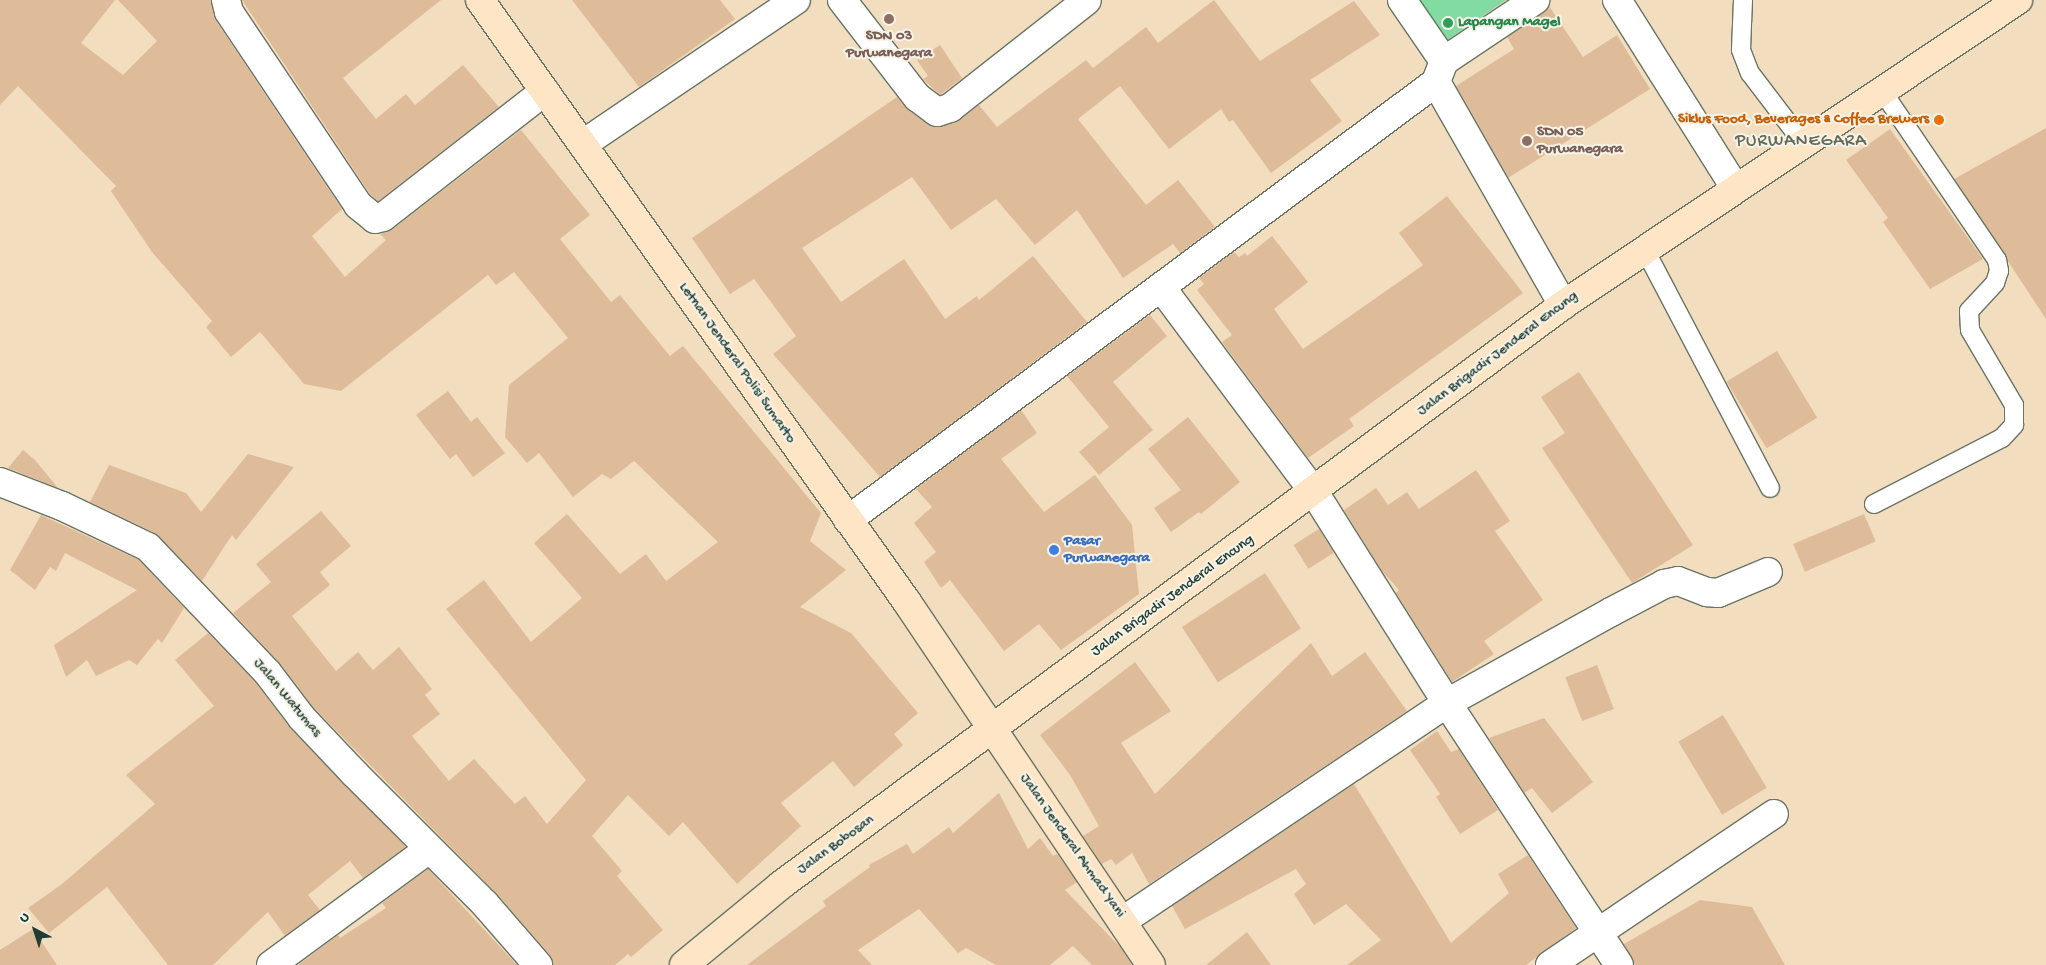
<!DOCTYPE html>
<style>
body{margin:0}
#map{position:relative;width:2046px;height:965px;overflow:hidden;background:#f2ddbf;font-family:"Gochi Hand",sans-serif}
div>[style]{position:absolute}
.green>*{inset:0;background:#82dba0}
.building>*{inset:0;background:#debc9a;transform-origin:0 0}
.roads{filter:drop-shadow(1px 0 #697565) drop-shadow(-1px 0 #697565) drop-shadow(0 1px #697565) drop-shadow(0 -1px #697565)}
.lane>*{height:18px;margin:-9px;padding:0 9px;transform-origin:9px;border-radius:9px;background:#fff}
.street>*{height:28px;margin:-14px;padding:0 14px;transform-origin:14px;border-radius:14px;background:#fff}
.secondary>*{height:28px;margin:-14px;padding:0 14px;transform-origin:14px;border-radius:14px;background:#fee5c5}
.dots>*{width:14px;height:14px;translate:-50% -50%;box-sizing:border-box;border:2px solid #f7f3e8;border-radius:50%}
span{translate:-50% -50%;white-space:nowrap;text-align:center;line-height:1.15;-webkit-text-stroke:4px #f7f3e8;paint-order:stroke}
.leisure-label{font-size:15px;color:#27864d;font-weight:700}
.left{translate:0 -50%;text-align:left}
.education-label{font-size:15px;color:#785e54;font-weight:700}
.food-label{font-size:15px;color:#c56008;font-weight:700}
.right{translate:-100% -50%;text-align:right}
.street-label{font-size:15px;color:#1f3d34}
.shop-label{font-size:15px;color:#366cbe;font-weight:700}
.quarter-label{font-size:18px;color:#626958;letter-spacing:1px}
.north{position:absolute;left:10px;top:905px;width:50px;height:50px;-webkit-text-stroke:4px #f7f3e8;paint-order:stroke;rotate:320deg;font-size:14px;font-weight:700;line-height:20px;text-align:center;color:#1f3d34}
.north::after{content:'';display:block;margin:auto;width:18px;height:22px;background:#1f3d34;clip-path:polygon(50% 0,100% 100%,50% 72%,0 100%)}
</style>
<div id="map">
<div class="green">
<div style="clip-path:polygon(1406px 0,1506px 0,1440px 45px)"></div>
</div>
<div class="building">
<div style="clip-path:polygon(0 0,115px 0,81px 43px,123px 75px,157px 41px,118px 0,211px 0,216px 21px,342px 209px,312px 236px,345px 277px,386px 240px,380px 234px,393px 229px,521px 130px,590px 215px,560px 239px,611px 302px,620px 295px,670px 356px,683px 346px,821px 513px,810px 541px,846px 570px,800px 607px,851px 633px,918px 713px,894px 734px,903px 745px,854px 787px,833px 761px,781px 803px,801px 826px,737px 884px,683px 822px,669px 836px,628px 795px,592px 836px,622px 871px,617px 876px,663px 930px,631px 957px,628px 954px,615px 965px,553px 965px,550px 955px,497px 894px,314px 708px,278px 661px,233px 613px,271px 582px,256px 564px,321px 511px,351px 546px,320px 572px,330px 585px,292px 616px,336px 671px,358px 652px,373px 670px,399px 647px,432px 689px,425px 695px,440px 714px,412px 736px,449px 781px,474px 759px,515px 804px,525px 796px,547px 824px,586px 780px,446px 609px,484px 580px,531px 642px,582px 598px,534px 543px,567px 514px,620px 574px,646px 554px,666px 581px,718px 542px,634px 461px,611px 479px,602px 474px,573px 497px,539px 453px,527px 463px,505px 437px,509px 385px,568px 338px,514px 272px,496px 285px,488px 275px,341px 391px,304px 384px,260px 332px,231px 357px,206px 327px,212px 321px,152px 252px,111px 191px,116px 186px,18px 86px,0 105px)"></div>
<div style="clip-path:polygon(242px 0,441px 0,343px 78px,376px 119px,406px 94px,415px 105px,463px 65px,499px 107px,378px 201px,370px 194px)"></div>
<div style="clip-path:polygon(572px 0,720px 0,735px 19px,639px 87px)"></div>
<div style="clip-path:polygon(1214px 0,1260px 61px,1354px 1px,1380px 35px,1310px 80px,1342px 121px,1271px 173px,1233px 120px,1229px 122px,1221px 109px,1169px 149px,1120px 86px,1078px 119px,1146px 205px,1178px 180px,1215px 227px,1180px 253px,1173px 244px,1123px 278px,1077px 210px,1035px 245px,996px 199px,951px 230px,912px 177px,802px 248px,841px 302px,904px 259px,945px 319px,977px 296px,979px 300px,1033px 256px,1087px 322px,880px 477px,773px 354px,796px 336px,754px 279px,730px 294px,692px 238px,897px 97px,908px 110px,934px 127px,955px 123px,979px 105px,997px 127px,1086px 60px,1093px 68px,1146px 27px,1158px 43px)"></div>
<div style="clip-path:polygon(1549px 6px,1583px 57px,1617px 35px,1650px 89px,1508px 178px,1456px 86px,1514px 49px,1507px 37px)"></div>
<div style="clip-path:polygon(940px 45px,962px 78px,940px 95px,923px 79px,928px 76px,917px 60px)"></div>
<div style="clip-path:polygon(2046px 128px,2046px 319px,1954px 179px)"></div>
<div style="clip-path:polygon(1890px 129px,1983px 259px,1930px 289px,1883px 222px,1888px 218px,1846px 160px)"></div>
<div style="clip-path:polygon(1447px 196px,1523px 293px,1349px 419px,1354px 426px,1308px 458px,1222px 342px,1232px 335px,1197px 290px,1204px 284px,1199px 278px,1234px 252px,1239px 257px,1245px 253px,1247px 256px,1272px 236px,1308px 282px,1274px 309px,1303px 349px,1423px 265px,1399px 233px)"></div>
<div style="clip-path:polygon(1150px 315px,1167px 336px,1113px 382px,1153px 430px,1099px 475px,1079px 452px,1109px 427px,1067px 376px)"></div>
<div style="left:1777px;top:351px;width:78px;height:59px;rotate:59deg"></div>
<div style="clip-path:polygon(1579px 372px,1693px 545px,1632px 583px,1542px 448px,1565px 433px,1541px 397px)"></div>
<div style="clip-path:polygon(448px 391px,471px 422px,477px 417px,505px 453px,473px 477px,456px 454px,450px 459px,416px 415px)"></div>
<div style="clip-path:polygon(1021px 410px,1037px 433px,1001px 459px,1044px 512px,1095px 475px,1132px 525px,1139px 594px,1061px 650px,1039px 624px,1004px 651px,950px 580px,941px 588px,924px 562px,936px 552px,914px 523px,932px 507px,916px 489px)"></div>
<div style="clip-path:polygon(1188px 417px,1240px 482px,1201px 514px,1199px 512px,1171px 532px,1154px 508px,1181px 490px,1148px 449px)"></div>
<div style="clip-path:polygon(23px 450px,35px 460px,58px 488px,8px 468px)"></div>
<div style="clip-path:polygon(248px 454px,294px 467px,236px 540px,232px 535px,202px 581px,155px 533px,90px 502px,109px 465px,186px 493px,201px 512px)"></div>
<div style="clip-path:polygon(1476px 470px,1510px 521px,1495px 531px,1543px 600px,1484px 641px,1494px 654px,1452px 682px,1396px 593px,1399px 590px,1381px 570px,1344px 510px,1376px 488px,1388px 505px,1407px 492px,1419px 509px)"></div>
<div style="left:1864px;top:514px;width:30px;height:77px;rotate:67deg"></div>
<div style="clip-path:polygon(41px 515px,139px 560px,184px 608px,162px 643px,158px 639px,137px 665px,129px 660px,96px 676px,87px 660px,66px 677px,54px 645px,137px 590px,65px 553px,56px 571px,50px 567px,35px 590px,10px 570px)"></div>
<div style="left:1319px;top:529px;width:28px;height:30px;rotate:58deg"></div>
<div style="left:1265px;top:573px;width:66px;height:99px;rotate:57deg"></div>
<div style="clip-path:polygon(208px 633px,255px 682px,291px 729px,406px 847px,363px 878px,350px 861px,308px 895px,320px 910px,285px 936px,268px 912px,213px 965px,168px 965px,107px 887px,49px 933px,28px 908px,62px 884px,155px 804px,126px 775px,214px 706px,175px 660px)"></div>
<div style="clip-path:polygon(1311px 643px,1332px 676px,1365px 652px,1407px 711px,1149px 884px,1132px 853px,1116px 865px,1111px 859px,1102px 864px,1083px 836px,1099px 826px,1070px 775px,1040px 735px,1135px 662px,1171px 711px,1121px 743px,1155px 794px)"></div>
<div style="left:1597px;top:665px;width:47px;height:34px;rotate:69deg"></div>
<div style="left:1723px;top:715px;width:85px;height:52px;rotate:59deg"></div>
<div style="clip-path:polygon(1544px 718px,1593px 782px,1552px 813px,1532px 788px,1524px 793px,1489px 738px)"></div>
<div style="clip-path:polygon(1437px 731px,1451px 752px,1459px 749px,1498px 810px,1460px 834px,1436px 797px,1440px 794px,1410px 750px)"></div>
<div style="clip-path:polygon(1354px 784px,1451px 943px,1509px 893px,1498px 874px,1528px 855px,1576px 928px,1526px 965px,1347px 965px,1381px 940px,1346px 904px,1314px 925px,1294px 894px,1306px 884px,1296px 869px,1185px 929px,1172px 906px)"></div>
<div style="clip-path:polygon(999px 793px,1028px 849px,1040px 838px,1053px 856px,1057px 854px,1077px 882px,1065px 890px,1121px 948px,1132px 965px,1092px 965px,1073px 946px,1050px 965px,996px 965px,966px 948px,958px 953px,919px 909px,858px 950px,872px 965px,747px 965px,826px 906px,823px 901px,870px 867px,869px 865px,907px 844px,913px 854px,949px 827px,953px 833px)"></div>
<div style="clip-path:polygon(428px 869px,517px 965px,298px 965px,338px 935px,340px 938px,386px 908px,382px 903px)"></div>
<div style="clip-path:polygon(1700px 900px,1752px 907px,1785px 965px,1635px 965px,1624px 944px)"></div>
<div style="clip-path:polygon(33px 929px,57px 965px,0 965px,0 950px)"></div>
<div style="clip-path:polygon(1247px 932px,1271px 965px,1206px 965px)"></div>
</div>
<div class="roads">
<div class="lane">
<div style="left:1743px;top:0;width:50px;rotate:92.3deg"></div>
<div style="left:1741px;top:50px;width:25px;rotate:69deg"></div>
<div style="left:1750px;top:73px;width:89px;rotate:52.7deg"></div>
<div style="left:1644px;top:248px;width:271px;rotate:62.3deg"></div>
<div style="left:1874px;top:504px;width:144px;rotate:-27.3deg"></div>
<div style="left:2002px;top:438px;width:18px;rotate:-47deg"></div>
<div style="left:2014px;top:425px;width:20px;rotate:-90deg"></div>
<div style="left:2014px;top:405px;width:87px;rotate:-120.4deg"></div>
<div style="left:1970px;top:330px;width:19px;rotate:-93deg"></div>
<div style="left:1969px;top:311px;width:38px;rotate:-47deg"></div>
<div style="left:1995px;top:283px;width:13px;rotate:-72deg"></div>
<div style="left:1999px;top:271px;width:11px;rotate:-100deg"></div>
<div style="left:1997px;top:260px;width:204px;rotate:-124.2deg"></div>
</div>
<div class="street">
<div style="left:226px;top:0;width:12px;rotate:76deg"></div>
<div style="left:229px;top:12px;width:232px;rotate:56.2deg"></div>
<div style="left:358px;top:205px;width:22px;rotate:39deg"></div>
<div style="left:375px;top:219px;width:8px;rotate:-14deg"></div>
<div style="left:383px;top:217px;width:205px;rotate:-37.9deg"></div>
<div style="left:842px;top:0;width:123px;rotate:52.3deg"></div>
<div style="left:917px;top:97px;width:25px;rotate:37deg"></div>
<div style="left:937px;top:112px;width:14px;rotate:-17deg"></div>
<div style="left:950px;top:108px;width:174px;rotate:-38.2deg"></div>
<div style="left:1402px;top:0;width:74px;rotate:55.5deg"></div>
<div style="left:1444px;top:61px;width:22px;rotate:111deg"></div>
<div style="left:1436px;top:82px;width:257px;rotate:60.3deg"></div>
<div style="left:1617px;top:0;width:223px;rotate:57.8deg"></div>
<div style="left:1444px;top:61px;width:110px;rotate:-33.8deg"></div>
<div style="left:583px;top:144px;width:257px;rotate:-34.1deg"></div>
<div style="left:1161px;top:287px;width:256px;rotate:53.3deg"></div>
<div style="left:1314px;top:492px;width:249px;rotate:57.8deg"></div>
<div style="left:1447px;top:703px;width:313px;rotate:56.7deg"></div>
<div style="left:0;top:482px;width:66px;rotate:21.2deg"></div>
<div style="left:62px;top:506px;width:95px;rotate:25.5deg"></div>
<div style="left:148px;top:547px;width:173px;rotate:46.4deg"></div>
<div style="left:267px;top:672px;width:58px;rotate:52.7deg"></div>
<div style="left:302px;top:718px;width:76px;rotate:46.6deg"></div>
<div style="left:354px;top:773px;width:185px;rotate:45deg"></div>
<div style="left:485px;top:904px;width:81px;rotate:49deg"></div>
<div style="left:848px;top:520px;width:733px;rotate:-36.68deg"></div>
<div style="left:1124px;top:920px;width:389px;rotate:-33.9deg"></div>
<div style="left:1447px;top:703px;width:188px;rotate:-29deg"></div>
<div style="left:1611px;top:612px;width:60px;rotate:-27.8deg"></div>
<div style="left:1664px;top:584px;width:14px;rotate:-12deg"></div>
<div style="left:1678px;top:581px;width:31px;rotate:21deg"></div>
<div style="left:1707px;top:592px;width:11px;rotate:5deg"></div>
<div style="left:1718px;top:593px;width:54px;rotate:-22.8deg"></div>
<div style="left:271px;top:965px;width:196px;rotate:-36.3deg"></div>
<div style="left:1550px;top:965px;width:270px;rotate:-34deg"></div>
</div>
<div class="secondary">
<div style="left:480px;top:0;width:738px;rotate:54.65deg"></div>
<div style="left:907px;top:602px;width:437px;rotate:56.1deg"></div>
<div style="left:684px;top:965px;width:126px;rotate:-39.5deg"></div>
<div style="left:781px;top:885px;width:974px;rotate:-36.56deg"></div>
<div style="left:1563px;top:305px;width:548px;rotate:-33.84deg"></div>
</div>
</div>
<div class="dots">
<div style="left:889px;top:19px;background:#8d6e63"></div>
<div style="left:1448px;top:23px;background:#2e9e5b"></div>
<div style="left:1939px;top:120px;background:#e8710a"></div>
<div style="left:1527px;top:141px;background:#8d6e63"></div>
<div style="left:1054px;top:550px;background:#3f7fe0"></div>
</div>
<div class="leisure-label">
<span class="left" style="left:1458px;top:23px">Lapangan Magel</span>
</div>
<div class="education-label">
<span style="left:889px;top:45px">SDN 03<br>Purwanegara</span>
<span class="left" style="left:1537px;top:141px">SDN 05<br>Purwanegara</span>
</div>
<div class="food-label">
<span class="right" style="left:1929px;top:120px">Siklus Food, Beverages &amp; Coffee Brewers</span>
</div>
<div class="street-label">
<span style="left:1498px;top:354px;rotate:-37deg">Jalan Brigadir Jenderal Encung</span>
<span style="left:737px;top:363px;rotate:55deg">Letnan Jenderal Polisi Sumarto</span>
<span style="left:1173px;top:596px;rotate:-36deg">Jalan Brigadir Jenderal Encung</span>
<span style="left:287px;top:698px;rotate:50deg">Jalan Watumas</span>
<span style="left:836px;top:845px;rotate:-36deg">Jalan Bobosan</span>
<span style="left:1072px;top:846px;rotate:55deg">Jalan Jenderal Ahmad Yani</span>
</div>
<div class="shop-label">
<span class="left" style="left:1064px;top:550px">Pasar<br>Purwanegara</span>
</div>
<div class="quarter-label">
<span style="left:1801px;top:142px">PURWANEGARA</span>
</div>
<div class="north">U</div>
</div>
